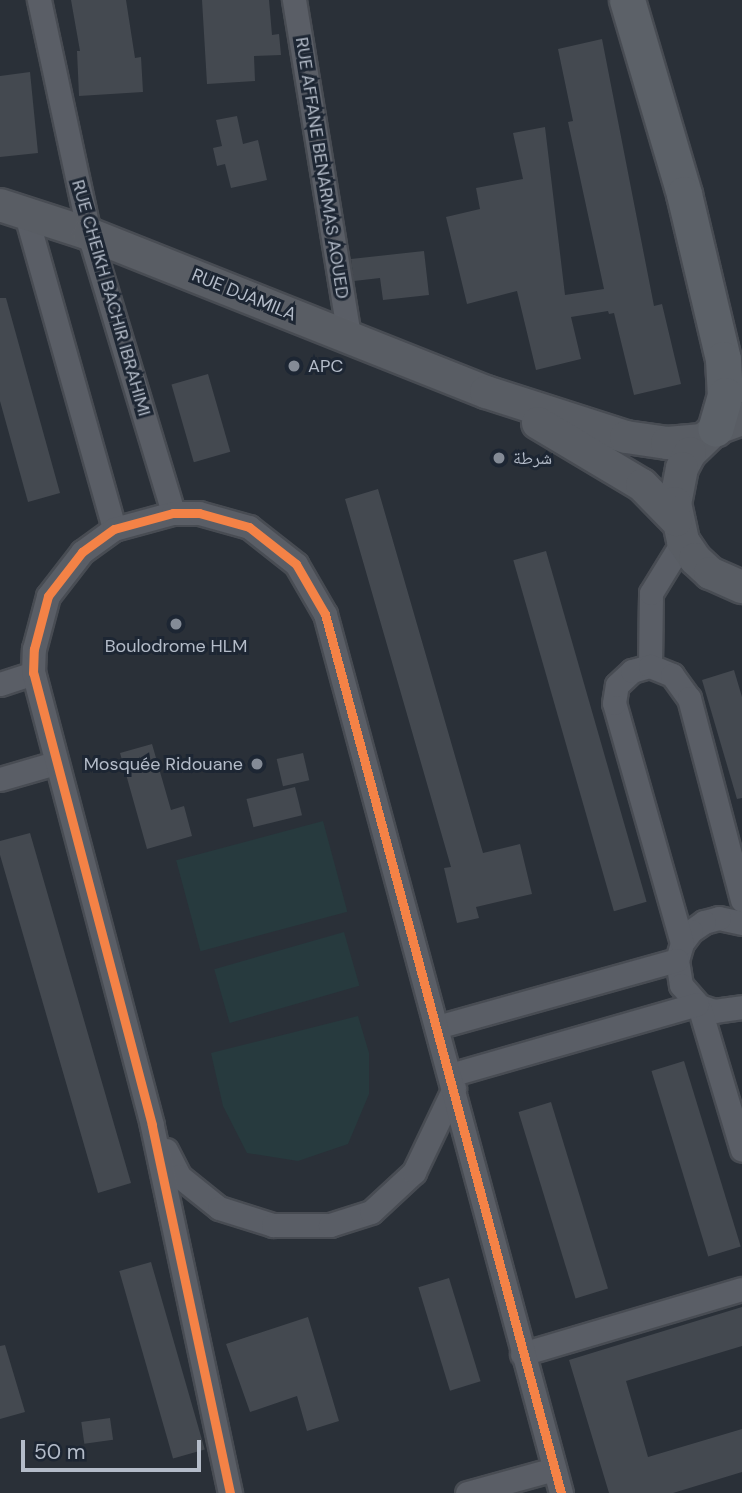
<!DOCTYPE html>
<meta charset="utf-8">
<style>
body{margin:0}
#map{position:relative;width:742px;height:1493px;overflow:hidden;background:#2a3038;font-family:"DM Sans","Noto Naskh Arabic",sans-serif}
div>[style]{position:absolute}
.green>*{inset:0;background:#273a3e;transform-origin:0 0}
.building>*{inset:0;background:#444950;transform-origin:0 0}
.roads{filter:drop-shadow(2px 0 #484c53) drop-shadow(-2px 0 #484c53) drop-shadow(0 2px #484c53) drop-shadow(0 -2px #484c53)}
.street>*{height:23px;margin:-11.5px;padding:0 11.5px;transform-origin:11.5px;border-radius:11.5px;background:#5a5e66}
.secondary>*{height:32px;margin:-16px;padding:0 16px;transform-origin:16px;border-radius:16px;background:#595d64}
.primary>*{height:35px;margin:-17.5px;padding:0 17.5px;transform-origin:17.5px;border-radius:17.5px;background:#5c6168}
.cycleway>*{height:9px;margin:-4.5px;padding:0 4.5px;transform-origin:4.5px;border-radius:4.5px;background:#f48246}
.dots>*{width:19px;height:19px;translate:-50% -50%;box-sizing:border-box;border:4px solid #1d2633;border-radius:50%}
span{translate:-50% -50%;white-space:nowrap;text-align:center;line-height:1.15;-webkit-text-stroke:6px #1d2633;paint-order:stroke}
.street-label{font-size:18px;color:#b4bcc9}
.poi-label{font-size:18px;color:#b4bcc9}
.left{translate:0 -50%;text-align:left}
.right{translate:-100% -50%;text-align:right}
.scale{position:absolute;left:21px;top:1440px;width:180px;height:32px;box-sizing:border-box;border:4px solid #b4bcc9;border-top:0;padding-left:9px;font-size:21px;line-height:24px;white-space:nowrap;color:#b4bcc9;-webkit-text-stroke:5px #1d2633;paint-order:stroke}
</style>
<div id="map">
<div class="green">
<div style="left:323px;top:821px;width:94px;height:152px;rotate:75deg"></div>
<div style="left:344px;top:932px;width:56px;height:135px;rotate:74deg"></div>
<div style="clip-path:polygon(358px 1016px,369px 1053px,369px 1094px,348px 1144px,298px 1161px,247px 1153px,223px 1106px,211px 1053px)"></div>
</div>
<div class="building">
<div style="clip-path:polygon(71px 0,126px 0,135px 58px,141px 57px,143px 92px,79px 96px,77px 51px,80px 51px)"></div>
<div style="clip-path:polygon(202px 0,269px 0,272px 35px,279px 34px,281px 55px,254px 56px,255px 81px,207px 84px)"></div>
<div style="clip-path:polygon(602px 39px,654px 306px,662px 304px,681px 384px,634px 395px,614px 313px,609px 314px,608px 311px,571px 317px,581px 359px,536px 370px,517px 291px,467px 304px,446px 217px,480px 209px,476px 188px,523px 179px,513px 133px,545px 127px,565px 295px,604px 289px,568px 122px,573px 121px,558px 49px)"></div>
<div style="clip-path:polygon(30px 72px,38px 153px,0 157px,0 76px)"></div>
<div style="clip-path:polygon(237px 116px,243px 144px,258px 140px,267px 180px,231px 188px,225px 164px,217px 166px,213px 148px,222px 146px,216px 120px)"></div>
<div style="clip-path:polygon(424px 251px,429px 295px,383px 300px,380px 278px,354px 281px,351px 259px)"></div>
<div style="clip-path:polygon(0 298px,6px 298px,60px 493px,28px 502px,0 401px)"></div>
<div style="left:208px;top:374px;width:81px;height:38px;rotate:74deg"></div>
<div style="clip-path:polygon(378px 489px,483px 853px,520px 844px,532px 894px,476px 907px,479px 918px,457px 923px,444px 868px,451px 867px,345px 499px)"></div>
<div style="left:546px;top:551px;width:365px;height:34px;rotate:74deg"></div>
<div style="clip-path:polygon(734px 670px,742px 697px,742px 798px,737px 799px,702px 680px)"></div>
<div style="clip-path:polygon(152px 744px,171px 810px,184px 806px,192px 836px,147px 849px,120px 753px)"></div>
<div style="left:303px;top:753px;width:28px;height:27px;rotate:77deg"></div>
<div style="left:295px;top:787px;width:29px;height:50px;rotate:76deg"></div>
<div style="clip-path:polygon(30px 833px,131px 1183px,98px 1193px,0 855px,0 841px)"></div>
<div style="left:684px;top:1061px;width:194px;height:34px;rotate:73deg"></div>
<div style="left:551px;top:1102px;width:195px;height:34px;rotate:73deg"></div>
<div style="left:151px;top:1262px;width:195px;height:33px;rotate:74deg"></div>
<div style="left:449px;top:1278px;width:108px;height:32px;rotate:73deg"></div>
<div style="clip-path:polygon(742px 1307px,742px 1346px,626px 1381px,648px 1457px,742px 1429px,742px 1472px,673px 1493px,609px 1493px,569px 1360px)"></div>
<div style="clip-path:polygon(308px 1317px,339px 1421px,307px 1431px,297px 1396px,250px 1412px,226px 1344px)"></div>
<div style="clip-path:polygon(5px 1345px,25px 1412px,0 1419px,0 1346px)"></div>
<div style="left:110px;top:1418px;width:22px;height:29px;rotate:82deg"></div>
</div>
<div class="roads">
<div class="street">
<div style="left:39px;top:0;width:239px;rotate:77.9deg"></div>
<div style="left:89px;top:234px;width:291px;rotate:73.2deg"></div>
<div style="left:294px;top:0;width:340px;rotate:80.7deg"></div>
<div style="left:26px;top:215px;width:326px;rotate:74.3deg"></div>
<div style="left:650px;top:666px;width:73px;rotate:-89.2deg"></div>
<div style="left:651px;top:593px;width:61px;rotate:-58.4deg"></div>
<div style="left:0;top:684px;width:35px;rotate:-18deg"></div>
<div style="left:0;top:779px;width:57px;rotate:-16.2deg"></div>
<div style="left:742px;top:923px;width:24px;rotate:-168deg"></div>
<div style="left:719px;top:918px;width:16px;rotate:165deg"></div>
<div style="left:704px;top:922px;width:16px;rotate:145deg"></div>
<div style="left:691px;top:931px;width:15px;rotate:127deg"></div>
<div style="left:682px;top:943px;width:18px;rotate:106deg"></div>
<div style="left:677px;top:960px;width:25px;rotate:81deg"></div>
<div style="left:681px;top:985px;width:28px;rotate:49deg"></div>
<div style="left:699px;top:1006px;width:16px;rotate:18deg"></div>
<div style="left:714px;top:1011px;width:28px;rotate:-8deg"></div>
<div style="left:682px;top:943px;width:249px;rotate:-105.8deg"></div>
<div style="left:614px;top:703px;width:18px;rotate:-81deg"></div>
<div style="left:617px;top:685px;width:21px;rotate:-43deg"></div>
<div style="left:632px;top:671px;width:19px;rotate:-16deg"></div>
<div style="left:650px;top:666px;width:24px;rotate:22deg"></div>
<div style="left:672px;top:675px;width:29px;rotate:54deg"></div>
<div style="left:689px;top:698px;width:209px;rotate:75.3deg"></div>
<div style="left:699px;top:1006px;width:150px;rotate:73.4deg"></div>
<div style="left:437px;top:1027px;width:249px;rotate:-15.6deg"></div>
<div style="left:450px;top:1075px;width:257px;rotate:-16deg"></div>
<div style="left:166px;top:1150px;width:29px;rotate:63deg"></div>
<div style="left:179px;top:1176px;width:51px;rotate:38.7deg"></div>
<div style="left:219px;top:1208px;width:57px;rotate:17.5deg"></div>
<div style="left:273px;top:1225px;width:57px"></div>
<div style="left:330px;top:1225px;width:43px;rotate:-17.6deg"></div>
<div style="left:371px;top:1212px;width:59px;rotate:-42.9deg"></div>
<div style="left:414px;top:1172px;width:93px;rotate:-64.5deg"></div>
<div style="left:522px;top:1354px;width:229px;rotate:-16.5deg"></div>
<div style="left:230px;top:1493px;width:376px;rotate:-102deg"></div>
<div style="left:152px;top:1125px;width:467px;rotate:-104.7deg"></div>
<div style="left:33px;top:673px;width:24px;rotate:-88deg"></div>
<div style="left:34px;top:649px;width:55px;rotate:-75.2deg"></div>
<div style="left:48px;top:596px;width:56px;rotate:-52.3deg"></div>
<div style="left:82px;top:552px;width:39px;rotate:-36deg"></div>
<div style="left:114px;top:529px;width:61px;rotate:-15.2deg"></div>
<div style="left:173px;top:513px;width:26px"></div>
<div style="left:199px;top:513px;width:52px;rotate:15.6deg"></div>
<div style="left:249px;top:527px;width:60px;rotate:38.2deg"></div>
<div style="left:296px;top:564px;width:58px;rotate:59.9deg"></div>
<div style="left:325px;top:614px;width:910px;rotate:74.97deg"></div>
<div style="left:467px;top:1493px;width:90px;rotate:-15.4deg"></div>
</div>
<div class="secondary">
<div style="left:0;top:205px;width:94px;rotate:18deg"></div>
<div style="left:89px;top:234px;width:427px;rotate:21.7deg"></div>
<div style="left:486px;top:392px;width:147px;rotate:17.8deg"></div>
<div style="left:626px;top:437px;width:41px;rotate:8.3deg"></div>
<div style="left:667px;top:443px;width:35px;rotate:-5deg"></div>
<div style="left:742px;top:419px;width:29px;rotate:160deg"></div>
<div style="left:715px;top:429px;width:35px;rotate:136deg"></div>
<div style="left:690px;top:453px;width:17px;rotate:118deg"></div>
<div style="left:682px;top:468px;width:36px;rotate:101deg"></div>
<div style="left:675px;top:503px;width:39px;rotate:78deg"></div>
<div style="left:683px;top:541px;width:22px;rotate:56deg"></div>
<div style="left:695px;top:559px;width:21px;rotate:43deg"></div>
<div style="left:710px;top:573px;width:35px;rotate:24deg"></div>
<div style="left:538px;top:423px;width:121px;rotate:30.8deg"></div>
<div style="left:642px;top:485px;width:49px;rotate:45.8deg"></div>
</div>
<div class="primary">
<div style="left:627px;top:0;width:202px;rotate:73.6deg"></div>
<div style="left:684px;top:194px;width:170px;rotate:76.7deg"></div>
<div style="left:723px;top:359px;width:36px;rotate:87deg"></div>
<div style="left:725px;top:395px;width:35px;rotate:106deg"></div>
</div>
</div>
<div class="cycleway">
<div style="left:230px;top:1493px;width:376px;rotate:-102deg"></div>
<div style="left:152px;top:1125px;width:467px;rotate:-104.7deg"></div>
<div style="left:33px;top:673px;width:24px;rotate:-88deg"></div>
<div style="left:34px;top:649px;width:55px;rotate:-75.2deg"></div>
<div style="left:48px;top:596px;width:56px;rotate:-52.3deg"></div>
<div style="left:82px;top:552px;width:39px;rotate:-36deg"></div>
<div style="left:114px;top:529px;width:61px;rotate:-15.2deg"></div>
<div style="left:173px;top:513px;width:26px"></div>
<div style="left:199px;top:513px;width:52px;rotate:15.6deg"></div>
<div style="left:249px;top:527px;width:60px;rotate:38.2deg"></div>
<div style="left:296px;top:564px;width:58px;rotate:59.9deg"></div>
<div style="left:325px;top:614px;width:910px;rotate:74.97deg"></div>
</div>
<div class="dots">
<div style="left:294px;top:366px;background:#848b96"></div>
<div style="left:499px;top:458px;background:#848b96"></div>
<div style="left:176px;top:624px;background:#848b96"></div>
<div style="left:257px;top:764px;background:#848b96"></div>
</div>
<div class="street-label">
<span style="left:322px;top:168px;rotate:81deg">RUE AFFANE BENARMAS AOUED</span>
<span style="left:244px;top:295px;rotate:22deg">RUE DJAMILA</span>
<span style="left:111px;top:298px;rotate:74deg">RUE CHEIKH BACHIR IBRAHIMI</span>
</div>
<div class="poi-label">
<span class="left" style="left:308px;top:366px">APC</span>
<span class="left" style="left:513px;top:458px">شرطة</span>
<span style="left:176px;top:646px">Boulodrome HLM</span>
<span class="right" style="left:243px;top:764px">Mosquée Ridouane</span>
</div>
<div class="scale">50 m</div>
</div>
